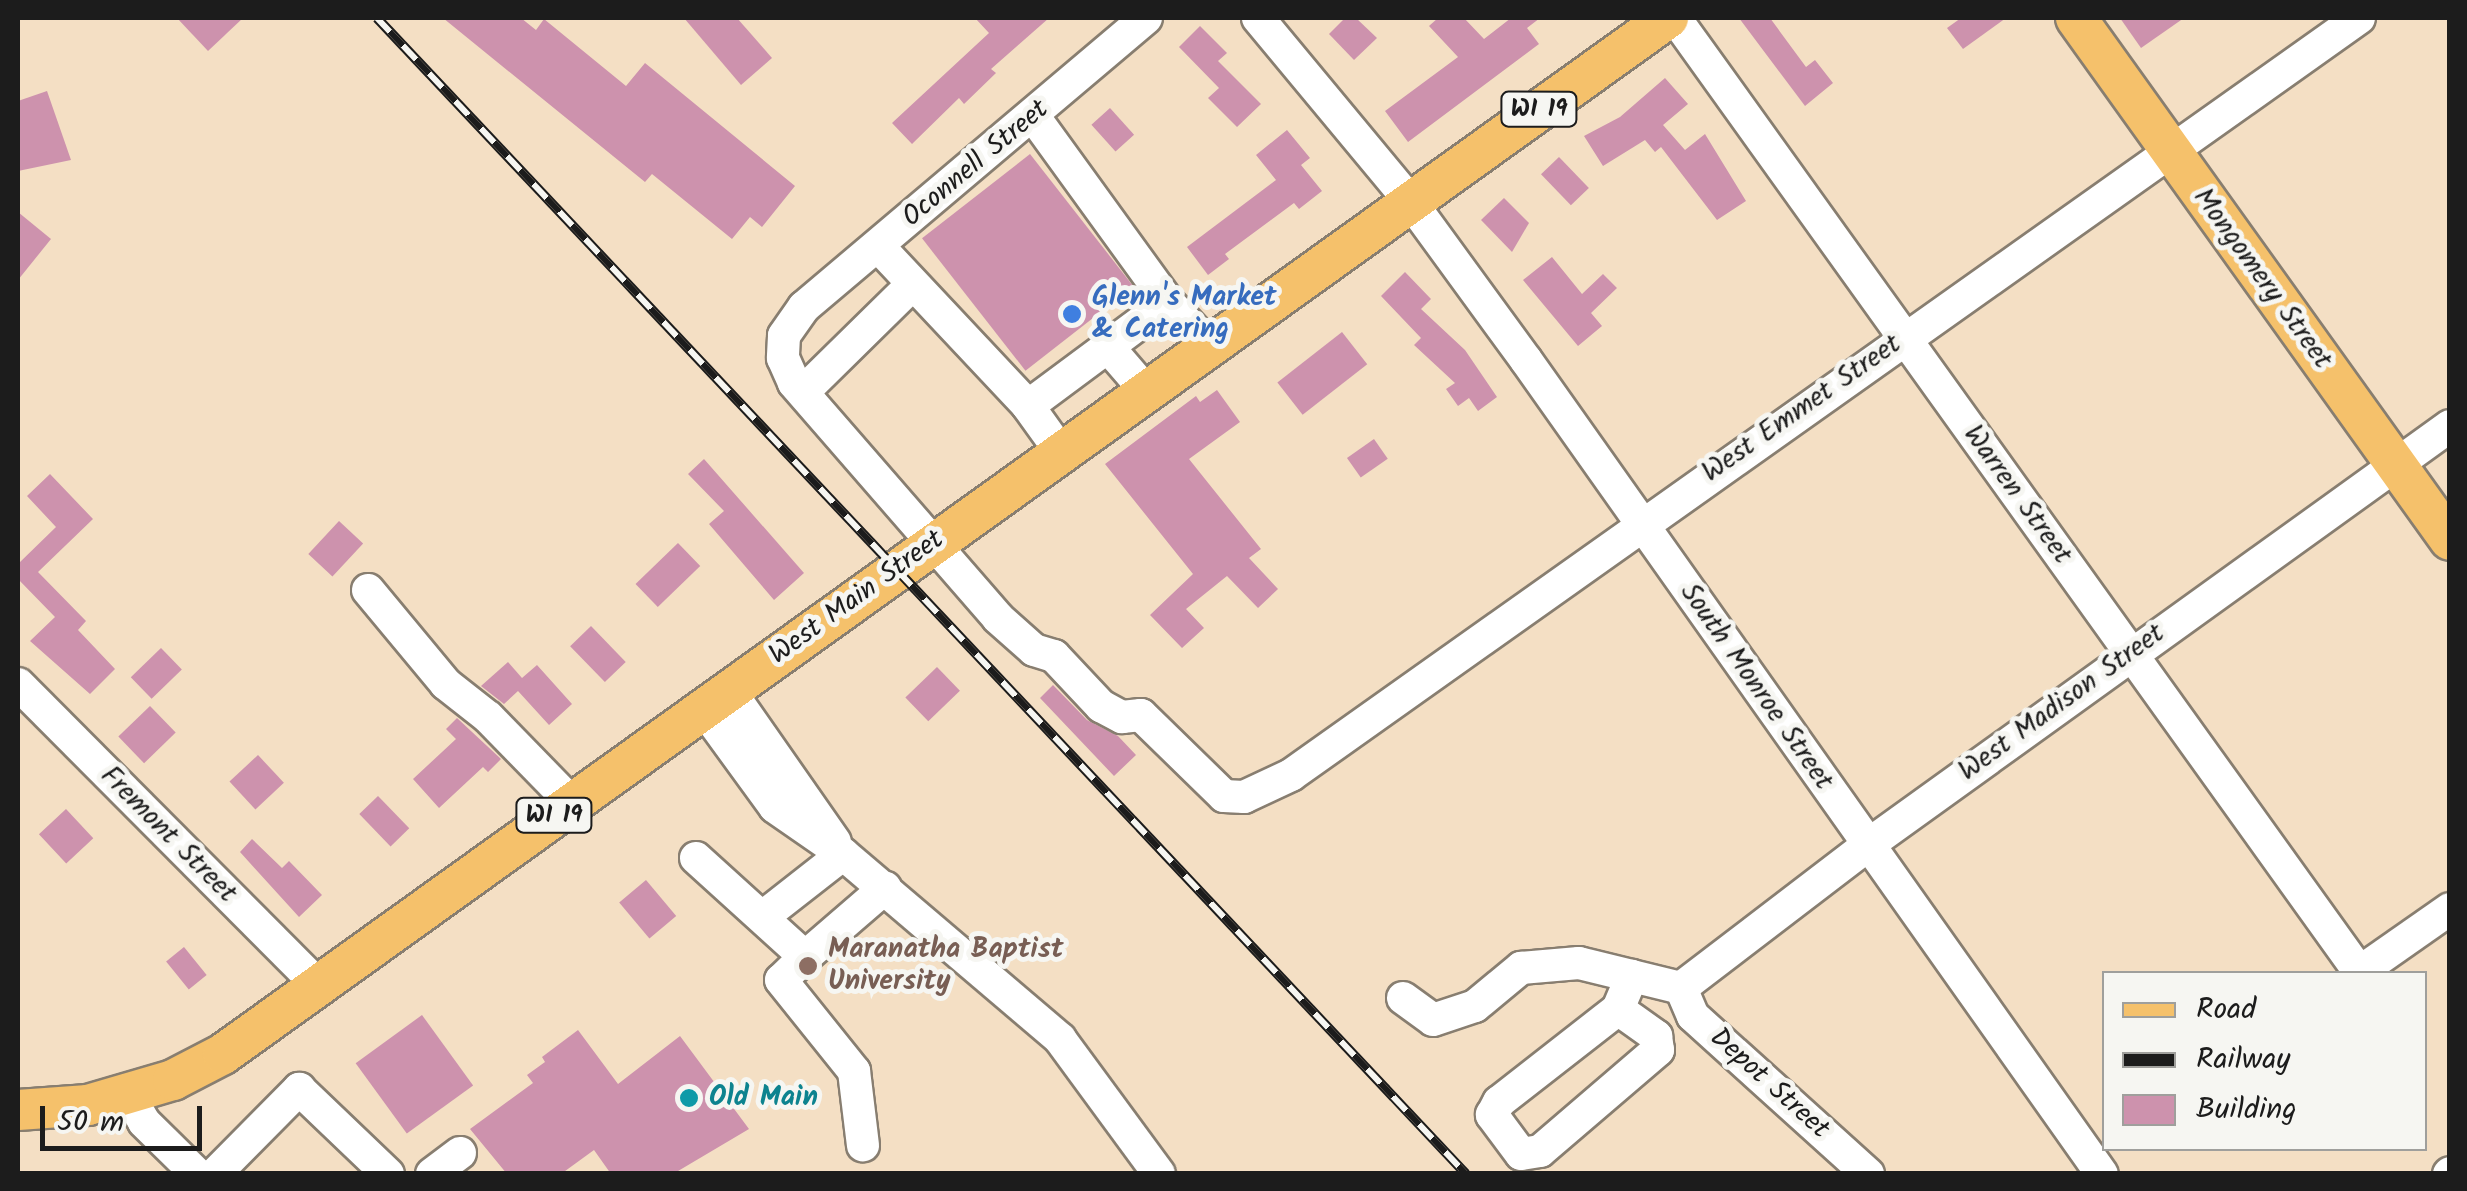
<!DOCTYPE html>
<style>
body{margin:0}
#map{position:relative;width:2467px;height:1191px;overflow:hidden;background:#f4dfc4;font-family:Kalam,sans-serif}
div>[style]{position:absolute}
.building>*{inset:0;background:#cd92ad;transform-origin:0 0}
.roads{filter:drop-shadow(2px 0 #887e70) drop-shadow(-2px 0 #887e70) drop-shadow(0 2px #887e70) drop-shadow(0 -2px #887e70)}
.minor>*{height:32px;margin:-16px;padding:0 16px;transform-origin:16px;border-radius:16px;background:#fff}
.major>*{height:40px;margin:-20px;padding:0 20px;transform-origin:20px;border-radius:20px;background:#f5c16b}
.rail>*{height:10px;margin-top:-5px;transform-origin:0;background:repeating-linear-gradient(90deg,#f6f6f2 0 19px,#1c1c1c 0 38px);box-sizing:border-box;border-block:2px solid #1c1c1c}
.dots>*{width:28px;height:28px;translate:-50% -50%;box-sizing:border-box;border:5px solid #f6f6f2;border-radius:50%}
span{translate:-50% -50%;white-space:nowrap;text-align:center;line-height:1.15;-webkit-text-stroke:10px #f6f6f2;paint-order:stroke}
.shield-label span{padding:2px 8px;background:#f6f6f2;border:2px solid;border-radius:8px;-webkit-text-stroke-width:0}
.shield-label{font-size:25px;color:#1c1c1c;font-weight:700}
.street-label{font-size:28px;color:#1c1c1c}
.shop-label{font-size:28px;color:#366cbe;font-weight:700}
.left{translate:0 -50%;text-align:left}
.education-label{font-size:28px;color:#785e54;font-weight:700}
.culture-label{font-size:28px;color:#0d838f;font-weight:700}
.frame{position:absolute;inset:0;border:20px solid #1c1c1c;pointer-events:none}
.legend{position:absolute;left:2102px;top:971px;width:325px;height:180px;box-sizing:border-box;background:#f6f6f2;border:2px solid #9f9f9c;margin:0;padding:12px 18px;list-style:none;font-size:30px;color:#1c1c1c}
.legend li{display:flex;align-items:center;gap:20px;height:50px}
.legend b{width:50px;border:2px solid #9f9f9c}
.scale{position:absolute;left:40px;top:1106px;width:162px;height:45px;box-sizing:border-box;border:5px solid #1c1c1c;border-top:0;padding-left:12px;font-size:30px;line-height:35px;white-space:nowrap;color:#1c1c1c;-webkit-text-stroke:8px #f6f6f2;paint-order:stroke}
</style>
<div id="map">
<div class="building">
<div style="clip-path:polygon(177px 18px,243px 18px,208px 51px)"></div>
<div style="clip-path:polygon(443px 18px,521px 18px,536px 30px,544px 19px,626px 86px,645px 63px,795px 186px,762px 227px,750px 217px,732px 239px,652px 174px,645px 182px)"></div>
<div style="clip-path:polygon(684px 18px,737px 18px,772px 58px,741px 85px)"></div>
<div style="clip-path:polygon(975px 18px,1049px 18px,991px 69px,996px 73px,964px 104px,959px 98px,912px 144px,892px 123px,989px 33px)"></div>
<div style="clip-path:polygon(1345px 18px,1356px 18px,1377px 38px,1354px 60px,1329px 34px)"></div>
<div style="clip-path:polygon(1438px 18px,1464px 18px,1484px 39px,1511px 18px,1540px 18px,1527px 28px,1539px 44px,1408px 142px,1385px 111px,1458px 57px,1429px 26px)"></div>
<div style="clip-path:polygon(1739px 18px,1770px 18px,1806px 67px,1815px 60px,1833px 83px,1805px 106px)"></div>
<div style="clip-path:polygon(1961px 18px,2006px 18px,1963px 49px,1947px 28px)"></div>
<div style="clip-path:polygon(2120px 18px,2184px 18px,2141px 48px)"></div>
<div style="clip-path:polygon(1200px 26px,1227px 53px,1218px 61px,1261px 104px,1237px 127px,1208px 98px,1219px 88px,1179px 47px)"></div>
<div style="clip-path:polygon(1665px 78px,1688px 104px,1663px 125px,1685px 150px,1705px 134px,1746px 201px,1717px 220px,1661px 147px,1655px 152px,1645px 140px,1603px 166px,1584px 136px,1620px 117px)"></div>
<div style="clip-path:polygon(47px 91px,71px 160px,18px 171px,18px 101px)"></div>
<div style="left:1110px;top:108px;width:36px;height:25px;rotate:48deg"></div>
<div style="clip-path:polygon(1287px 130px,1310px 158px,1301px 165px,1322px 191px,1299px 209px,1294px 203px,1225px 254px,1229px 259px,1208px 275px,1187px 247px,1276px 180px,1256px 155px)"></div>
<div style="left:1030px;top:154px;width:168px;height:137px;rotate:52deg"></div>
<div style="left:1559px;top:157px;width:43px;height:25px;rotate:46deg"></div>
<div style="clip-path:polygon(1504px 198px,1529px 223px,1512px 252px,1481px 220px)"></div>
<div style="clip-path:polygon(18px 212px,51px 239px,18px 280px)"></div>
<div style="clip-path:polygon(1552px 257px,1582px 294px,1603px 274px,1617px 288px,1591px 313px,1602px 326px,1578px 346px,1523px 280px)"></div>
<div style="clip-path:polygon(1405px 272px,1431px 299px,1421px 309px,1465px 350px,1497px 397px,1478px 411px,1469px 398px,1458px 406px,1446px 389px,1455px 383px,1414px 345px,1421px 338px,1381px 296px)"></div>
<div style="left:1342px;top:332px;width:41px;height:82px;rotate:52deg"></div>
<div style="clip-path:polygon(1217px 390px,1240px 422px,1189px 459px,1261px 549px,1249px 558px,1278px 589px,1258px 608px,1227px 576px,1186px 609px,1204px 628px,1182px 648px,1150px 615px,1193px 574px,1105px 464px,1196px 396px,1200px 402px)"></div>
<div style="left:1374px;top:439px;width:24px;height:33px;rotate:55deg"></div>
<div style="clip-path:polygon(704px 459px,804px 573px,774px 600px,709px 524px,724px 511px,688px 474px)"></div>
<div style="clip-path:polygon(50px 474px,93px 519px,38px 572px,86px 621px,78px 630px,115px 669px,90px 694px,30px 641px,55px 617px,18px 579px,18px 564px,56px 527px,27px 496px)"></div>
<div style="left:339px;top:521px;width:33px;height:45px;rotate:43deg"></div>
<div style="left:678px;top:543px;width:32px;height:59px;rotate:46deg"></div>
<div style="left:591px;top:626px;width:50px;height:29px;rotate:46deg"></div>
<div style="left:161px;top:648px;width:30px;height:42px;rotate:46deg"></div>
<div style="clip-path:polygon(508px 662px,522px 678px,537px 665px,572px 704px,549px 725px,518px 691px,504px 704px,481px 686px)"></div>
<div style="left:937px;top:667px;width:33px;height:44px;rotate:46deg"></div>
<div style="clip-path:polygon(1053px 685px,1087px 720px,1118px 736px,1136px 755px,1114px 776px,1040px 698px)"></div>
<div style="left:150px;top:706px;width:37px;height:44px;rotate:46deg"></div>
<div style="clip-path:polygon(457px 718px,501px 759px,488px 772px,483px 767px,439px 808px,413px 779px,456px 739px,446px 729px)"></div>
<div style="left:258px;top:755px;width:38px;height:39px;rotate:47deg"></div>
<div style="left:378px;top:796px;width:45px;height:26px;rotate:46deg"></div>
<div style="left:66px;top:809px;width:40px;height:37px;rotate:47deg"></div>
<div style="clip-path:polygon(252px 839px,282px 868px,289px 861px,322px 895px,299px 917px,240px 852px)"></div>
<div style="left:646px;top:880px;width:47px;height:35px;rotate:50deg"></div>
<div style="left:184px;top:947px;width:36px;height:23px;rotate:51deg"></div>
<div style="left:422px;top:1015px;width:87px;height:82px;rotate:54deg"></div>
<div style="clip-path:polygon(578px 1030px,618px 1084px,680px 1036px,749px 1129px,673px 1174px,611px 1174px,594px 1150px,561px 1174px,507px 1174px,470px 1129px,533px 1083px,527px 1075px,545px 1062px,542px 1057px)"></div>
</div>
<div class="roads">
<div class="minor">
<div style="left:1146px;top:18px;width:448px;rotate:139.8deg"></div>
<div style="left:804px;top:307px;width:35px;rotate:125deg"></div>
<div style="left:784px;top:336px;width:22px;rotate:93deg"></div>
<div style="left:783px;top:358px;width:27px;rotate:66deg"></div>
<div style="left:794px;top:383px;width:311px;rotate:49deg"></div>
<div style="left:998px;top:618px;width:48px;rotate:41.6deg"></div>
<div style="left:1034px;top:650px;width:21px;rotate:17deg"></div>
<div style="left:1054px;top:656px;width:69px;rotate:46.8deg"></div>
<div style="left:1101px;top:706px;width:24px;rotate:28deg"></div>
<div style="left:1122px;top:717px;width:19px;rotate:-6deg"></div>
<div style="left:1141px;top:715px;width:116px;rotate:44.3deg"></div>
<div style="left:1224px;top:796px;width:20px;rotate:3deg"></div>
<div style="left:1244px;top:797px;width:52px;rotate:-25.1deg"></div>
<div style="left:1291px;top:775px;width:1309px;rotate:-35.33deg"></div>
<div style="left:1258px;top:18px;width:238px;rotate:50.3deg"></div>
<div style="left:1410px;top:201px;width:197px;rotate:53.9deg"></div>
<div style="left:1526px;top:360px;width:997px;rotate:54.72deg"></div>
<div style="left:1675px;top:18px;width:1177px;rotate:54.34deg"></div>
<div style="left:1034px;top:117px;width:228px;rotate:54.1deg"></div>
<div style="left:878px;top:246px;width:219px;rotate:46.8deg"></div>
<div style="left:1108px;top:347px;width:58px;rotate:49.2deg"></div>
<div style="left:803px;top:392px;width:151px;rotate:-44.5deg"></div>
<div style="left:1061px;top:452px;width:57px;rotate:-125.7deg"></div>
<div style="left:1028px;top:406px;width:174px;rotate:-36.6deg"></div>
<div style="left:1168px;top:302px;width:60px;rotate:47deg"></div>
<div style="left:368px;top:590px;width:122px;rotate:50.3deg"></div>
<div style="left:446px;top:684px;width:53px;rotate:38.2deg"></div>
<div style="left:488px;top:717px;width:120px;rotate:45.7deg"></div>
<div style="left:18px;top:684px;width:426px;rotate:45.1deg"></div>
<div style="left:729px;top:690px;width:185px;rotate:55.1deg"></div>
<div style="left:703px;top:708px;width:122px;rotate:54deg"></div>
<div style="left:775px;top:807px;width:83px;rotate:34.7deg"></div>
<div style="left:843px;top:854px;width:285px;rotate:40.4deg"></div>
<div style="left:1060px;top:1039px;width:167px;rotate:53.7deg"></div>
<div style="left:696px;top:858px;width:147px;rotate:42.2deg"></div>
<div style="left:805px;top:957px;width:33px;rotate:136deg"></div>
<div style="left:781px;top:980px;width:117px;rotate:51.3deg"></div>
<div style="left:854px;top:1071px;width:75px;rotate:83.1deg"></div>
<div style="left:764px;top:916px;width:100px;rotate:-38.1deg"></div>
<div style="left:805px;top:957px;width:106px;rotate:-40.8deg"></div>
<div style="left:2357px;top:974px;width:113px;rotate:-35deg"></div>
<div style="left:1681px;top:988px;width:235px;rotate:-37.4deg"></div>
<div style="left:1868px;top:845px;width:717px;rotate:-35.75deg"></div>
<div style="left:1681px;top:988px;width:30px;rotate:67deg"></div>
<div style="left:1693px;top:1016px;width:236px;rotate:42.1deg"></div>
<div style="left:1403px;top:998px;width:37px;rotate:36deg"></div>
<div style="left:1433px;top:1020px;width:44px;rotate:-18.4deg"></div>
<div style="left:1475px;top:1006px;width:60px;rotate:-39.6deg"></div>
<div style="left:1521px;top:968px;width:58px;rotate:-4.9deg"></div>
<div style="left:1579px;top:963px;width:105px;rotate:13.8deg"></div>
<div style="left:1618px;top:1009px;width:47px;rotate:35.4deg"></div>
<div style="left:1656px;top:1036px;width:14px;rotate:82deg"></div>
<div style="left:1658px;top:1050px;width:155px;rotate:139.4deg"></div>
<div style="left:1540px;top:1151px;width:19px;rotate:171deg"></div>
<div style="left:1521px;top:1154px;width:49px;rotate:-126.6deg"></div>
<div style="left:1492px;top:1115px;width:15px;rotate:-62deg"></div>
<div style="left:1499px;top:1102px;width:151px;rotate:-38deg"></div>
<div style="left:1618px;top:1009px;width:36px;rotate:-67deg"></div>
<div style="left:128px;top:1094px;width:32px;rotate:60deg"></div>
<div style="left:144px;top:1122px;width:74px;rotate:44.5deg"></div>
<div style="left:215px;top:1174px;width:120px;rotate:-45.3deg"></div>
<div style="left:299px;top:1089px;width:123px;rotate:43.7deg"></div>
<div style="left:432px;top:1174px;width:35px;rotate:-37deg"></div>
<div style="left:2449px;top:1174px;width:1px;rotate:-45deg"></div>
</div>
<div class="major">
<div style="left:2076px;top:18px;width:642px;rotate:54.38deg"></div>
<div style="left:18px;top:1110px;width:70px;rotate:-4.1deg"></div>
<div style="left:88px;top:1105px;width:89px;rotate:-16.4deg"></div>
<div style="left:173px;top:1080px;width:56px;rotate:-27.5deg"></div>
<div style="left:223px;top:1054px;width:1778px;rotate:-35.64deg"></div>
</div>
</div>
<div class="rail">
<div style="left:377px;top:18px;width:1588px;rotate:46.71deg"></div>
</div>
<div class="dots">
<div style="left:1072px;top:314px;background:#3f7fe0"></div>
<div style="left:808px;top:966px;background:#8d6e63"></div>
<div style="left:689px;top:1098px;background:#0f9aa8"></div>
</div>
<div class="shield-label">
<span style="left:1539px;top:109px">WI 19</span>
<span style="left:554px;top:815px">WI 19</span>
</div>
<div class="street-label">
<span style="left:976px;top:164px;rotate:-40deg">Oconnell Street</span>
<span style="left:2262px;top:279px;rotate:54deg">Mongomery Street</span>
<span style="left:1802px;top:409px;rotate:-35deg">West Emmet Street</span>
<span style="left:2017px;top:495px;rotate:54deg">Warren Street</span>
<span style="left:857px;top:598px;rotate:-36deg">West Main Street</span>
<span style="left:1756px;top:687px;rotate:55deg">South Monroe Street</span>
<span style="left:2062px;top:703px;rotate:-36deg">West Madison Street</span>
<span style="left:168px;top:835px;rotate:45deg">Fremont Street</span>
<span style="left:1769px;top:1084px;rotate:42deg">Depot Street</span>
</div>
<div class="shop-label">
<span class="left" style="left:1092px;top:314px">Glenn's Market<br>&amp; Catering</span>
</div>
<div class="education-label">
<span class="left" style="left:828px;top:966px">Maranatha Baptist<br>University</span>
</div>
<div class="culture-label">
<span class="left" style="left:709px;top:1098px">Old Main</span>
</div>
<div class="frame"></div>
<ul class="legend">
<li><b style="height:12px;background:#f5c16b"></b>Road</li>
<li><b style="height:12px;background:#1c1c1c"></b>Railway</li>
<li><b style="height:28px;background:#cd92ad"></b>Building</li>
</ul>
<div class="scale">50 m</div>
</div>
